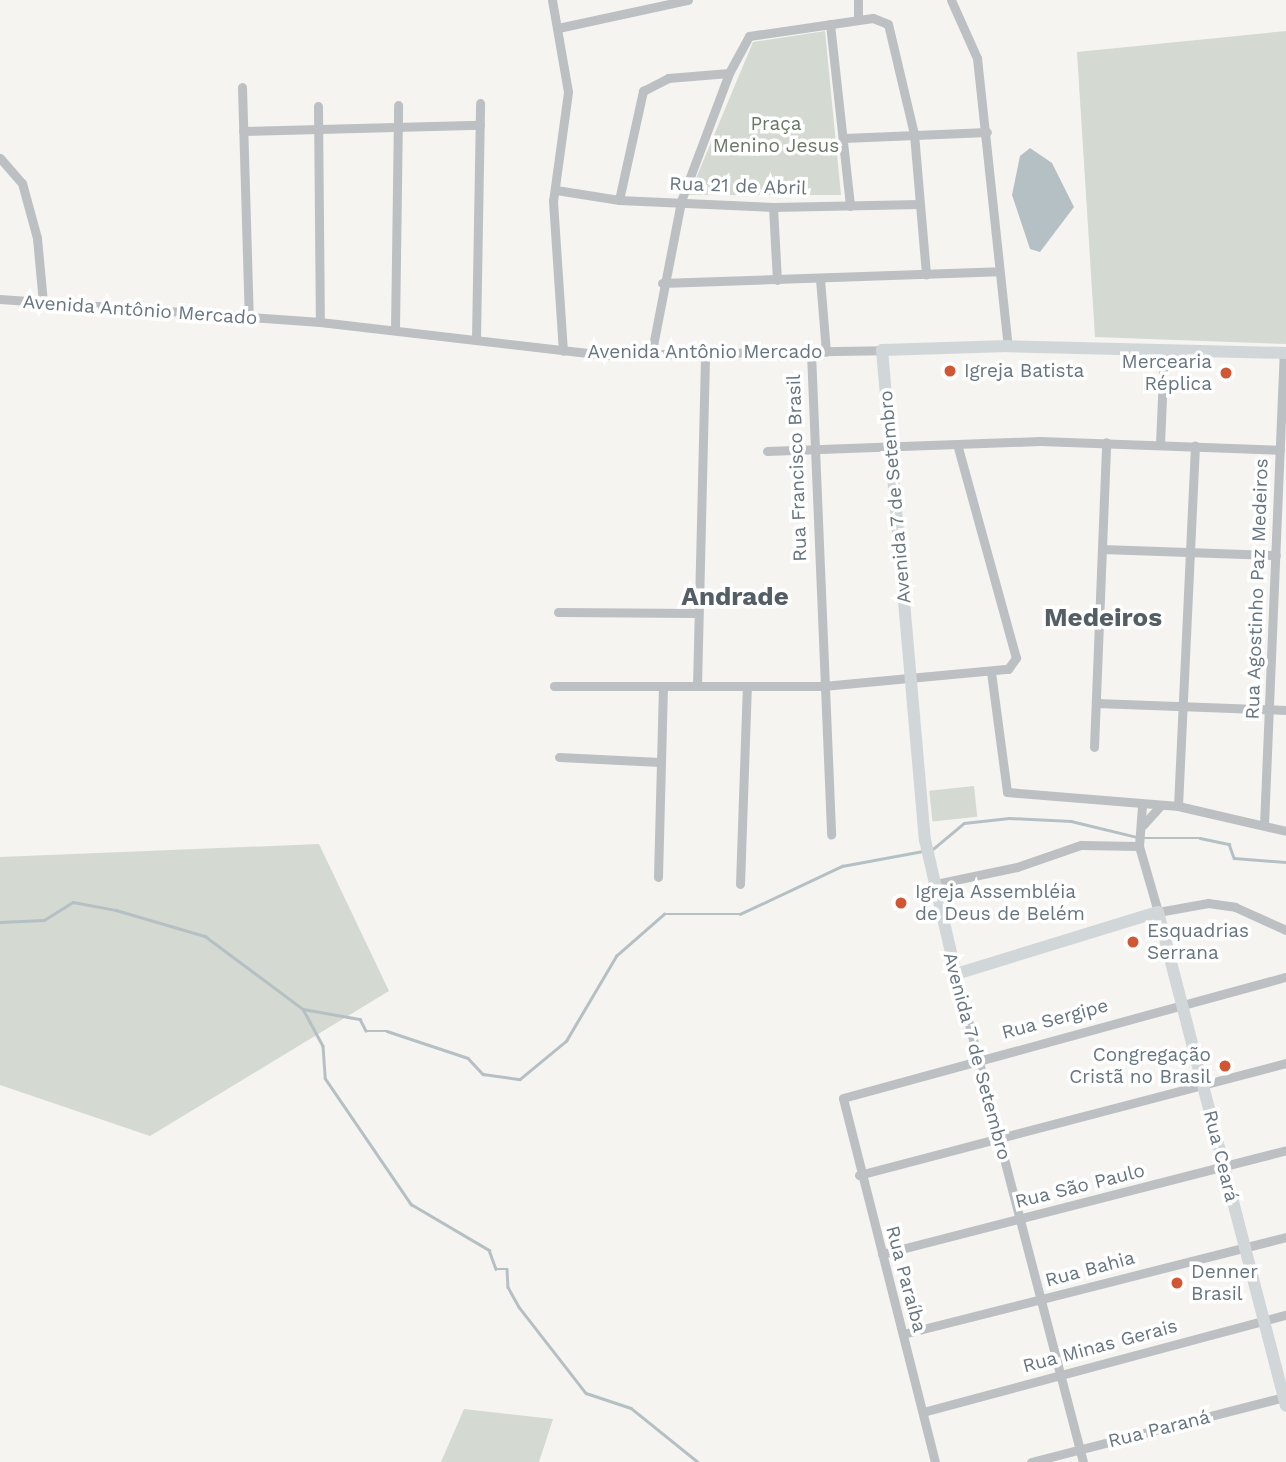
<!DOCTYPE html>
<meta charset="utf-8">
<style>
body{margin:0}
#map{position:relative;width:1286px;height:1462px;overflow:hidden;background:#f5f4f1;font-family:"Work Sans",sans-serif}
div>[style]{position:absolute}
[style*='--x']{left:calc(var(--x)*1px);top:calc(var(--y)*1px);width:calc(var(--w)*1px);rotate:calc(var(--a)*1deg)}
.green>*{inset:0;background:#d4d9d1;transform-origin:0 0}
.water>*{inset:0;background:#b5c0c4}
.stream>*{height:2.5px;margin:-1.25px;padding:0 1.25px;transform-origin:1.25px;border-radius:1.25px;background:#b5c0c4}
.street>*{height:9px;margin:-4.5px;padding:0 4.5px;transform-origin:4.5px;border-radius:4.5px;background:#bcc0c3}
.secondary>*{height:12px;margin:-6px;padding:0 6px;transform-origin:6px;border-radius:6px;background:#d1d6d9}
.dots>*{width:19px;height:19px;translate:-50% -50%;box-sizing:border-box;border:4px solid #fff;border-radius:50%}
span{translate:-50% -50%;white-space:nowrap;text-align:center;line-height:1.15;-webkit-text-stroke:7px #fff;paint-order:stroke}
.park-label{font-size:19px;color:#697765}
.street-label{font-size:19px;color:#66757f}
.poi-label{font-size:19px;color:#66757f}
.right{translate:-100% -50%;text-align:right}
.left{translate:0 -50%;text-align:left}
.district-label{font-size:26px;color:#545e65;font-weight:700}
</style>
<div id="map">
<div class="green">
<i style="clip-path:polygon(825px 31px,841px 195px,689px 195px,753px 42px)"></i>
<i style="clip-path:polygon(1286px 31px,1286px 344px,1095px 337px,1077px 52px)"></i>
<i style="left:974px;top:786px;width:31px;height:45px;rotate:84deg"></i>
<i style="clip-path:polygon(319px 844px,389px 991px,150px 1136px,0 1085px,0 857px)"></i>
<i style="clip-path:polygon(464px 1409px,553px 1419px,539px 1462px,441px 1462px)"></i>
</div>
<div class="water">
<i style="clip-path:polygon(1030px 148px,1052px 163px,1074px 207px,1040px 252px,1030px 249px,1012px 195px,1020px 156px)"></i>
</div>
<div class="stream">
<i style="--x:1144;--y:838;--w:56;--a:0"></i>
<i style="--x:1200;--y:838;--w:30;--a:12"></i>
<i style="--x:1229;--y:844;--w:15;--a:70"></i>
<i style="--x:1234;--y:858;--w:52;--a:4.4"></i>
<i style="--x:933;--y:849;--w:40;--a:-40"></i>
<i style="--x:964;--y:823;--w:45;--a:-6.3"></i>
<i style="--x:1009;--y:818;--w:62;--a:2.8"></i>
<i style="--x:1071;--y:821;--w:68;--a:13.6"></i>
<i style="--x:0;--y:922;--w:44;--a:-2.6"></i>
<i style="--x:44;--y:920;--w:34;--a:-32"></i>
<i style="--x:73;--y:902;--w:44;--a:10.5"></i>
<i style="--x:116;--y:910;--w:93;--a:16.3"></i>
<i style="--x:205;--y:936;--w:122;--a:36.7"></i>
<i style="--x:303;--y:1009;--w:58;--a:10"></i>
<i style="--x:360;--y:1019;--w:13;--a:63"></i>
<i style="--x:366;--y:1031;--w:21;--a:0"></i>
<i style="--x:387;--y:1031;--w:85;--a:18.4"></i>
<i style="--x:468;--y:1058;--w:22;--a:47"></i>
<i style="--x:483;--y:1074;--w:37;--a:8"></i>
<i style="--x:520;--y:1079;--w:60;--a:-39.6"></i>
<i style="--x:566;--y:1041;--w:99;--a:-59.5"></i>
<i style="--x:616;--y:956;--w:64;--a:-41.2"></i>
<i style="--x:664;--y:914;--w:76;--a:0"></i>
<i style="--x:740;--y:914;--w:113;--a:-25.2"></i>
<i style="--x:842;--y:866;--w:82;--a:-10.5"></i>
<i style="--x:303;--y:1009;--w:42;--a:61.6"></i>
<i style="--x:323;--y:1046;--w:32;--a:86"></i>
<i style="--x:325;--y:1078;--w:153;--a:55.7"></i>
<i style="--x:411;--y:1204;--w:91;--a:30.5"></i>
<i style="--x:489;--y:1250;--w:20;--a:70"></i>
<i style="--x:496;--y:1269;--w:11;--a:0"></i>
<i style="--x:507;--y:1269;--w:18;--a:87"></i>
<i style="--x:508;--y:1287;--w:23;--a:61"></i>
<i style="--x:519;--y:1307;--w:109;--a:52.1"></i>
<i style="--x:586;--y:1393;--w:47;--a:18.4"></i>
<i style="--x:631;--y:1408;--w:86;--a:38.9"></i>
</div>
<div class="street">
<i style="--x:552;--y:0;--w:93;--a:80.1"></i>
<i style="--x:568;--y:92;--w:110;--a:97.8"></i>
<i style="--x:553;--y:201;--w:150;--a:86.2"></i>
<i style="--x:858;--y:0;--w:19;--a:90"></i>
<i style="--x:951;--y:0;--w:64;--a:65.9"></i>
<i style="--x:977;--y:58;--w:290;--a:83.9"></i>
<i style="--x:830;--y:24;--w:183;--a:83.7"></i>
<i style="--x:558;--y:28;--w:133;--a:-12.2"></i>
<i style="--x:242;--y:87;--w:232;--a:88.3"></i>
<i style="--x:318;--y:106;--w:216;--a:89.5"></i>
<i style="--x:243;--y:131;--w:237;--a:-1.5"></i>
<i style="--x:844;--y:138;--w:143;--a:-2.4"></i>
<i style="--x:0;--y:158;--w:33;--a:49"></i>
<i style="--x:22;--y:183;--w:57;--a:74.7"></i>
<i style="--x:37;--y:238;--w:65;--a:84.7"></i>
<i style="--x:556;--y:190;--w:64;--a:9"></i>
<i style="--x:619;--y:200;--w:154;--a:2.6"></i>
<i style="--x:773;--y:207;--w:146;--a:-1.2"></i>
<i style="--x:619;--y:200;--w:112;--a:-77.6"></i>
<i style="--x:643;--y:91;--w:28;--a:-27"></i>
<i style="--x:668;--y:78;--w:61;--a:-4.7"></i>
<i style="--x:773;--y:207;--w:73;--a:86.9"></i>
<i style="--x:820;--y:279;--w:73;--a:85.3"></i>
<i style="--x:662;--y:283;--w:337;--a:-2"></i>
<i style="--x:0;--y:299;--w:321;--a:4.1"></i>
<i style="--x:320;--y:322;--w:289;--a:6.6"></i>
<i style="--x:607;--y:355;--w:275;--a:-1"></i>
<i style="--x:395;--y:330;--w:225;--a:-89.2"></i>
<i style="--x:476;--y:338;--w:235;--a:-89"></i>
<i style="--x:811;--y:353;--w:482;--a:87.6"></i>
<i style="--x:651;--y:356;--w:158;--a:-79"></i>
<i style="--x:681;--y:201;--w:137;--a:-69.4"></i>
<i style="--x:729;--y:73;--w:42;--a:-61.6"></i>
<i style="--x:749;--y:36;--w:125;--a:-8.3"></i>
<i style="--x:873;--y:18;--w:16;--a:22"></i>
<i style="--x:888;--y:24;--w:113;--a:76.7"></i>
<i style="--x:914;--y:134;--w:141;--a:85.1"></i>
<i style="--x:1160;--y:444;--w:93;--a:-87.5"></i>
<i style="--x:767;--y:451;--w:273;--a:-2.1"></i>
<i style="--x:1040;--y:441;--w:240;--a:2.1"></i>
<i style="--x:1102;--y:549;--w:174;--a:2"></i>
<i style="--x:558;--y:612;--w:139;--a:0.4"></i>
<i style="--x:991;--y:672;--w:121;--a:82.4"></i>
<i style="--x:1007;--y:792;--w:172;--a:4.7"></i>
<i style="--x:1178;--y:806;--w:111;--a:13"></i>
<i style="--x:554;--y:686;--w:269;--a:0"></i>
<i style="--x:823;--y:686;--w:186;--a:-5.3"></i>
<i style="--x:1008;--y:669;--w:14;--a:-54"></i>
<i style="--x:1016;--y:658;--w:222;--a:-105.4"></i>
<i style="--x:697;--y:686;--w:331;--a:-88.6"></i>
<i style="--x:1096;--y:703;--w:190;--a:2.1"></i>
<i style="--x:1094;--y:747;--w:305;--a:-87.7"></i>
<i style="--x:559;--y:757;--w:101;--a:2.8"></i>
<i style="--x:1142;--y:806;--w:40;--a:94.3"></i>
<i style="--x:1139;--y:846;--w:69;--a:73.9"></i>
<i style="--x:1158;--y:912;--w:51;--a:-10.2"></i>
<i style="--x:1208;--y:903;--w:27;--a:8"></i>
<i style="--x:1235;--y:907;--w:56;--a:24.3"></i>
<i style="--x:1178;--y:806;--w:361;--a:-87.3"></i>
<i style="--x:1143;--y:825;--w:27;--a:-48"></i>
<i style="--x:1264;--y:825;--w:472;--a:-87.6"></i>
<i style="--x:658;--y:877;--w:191;--a:-88.5"></i>
<i style="--x:740;--y:884;--w:196;--a:-88"></i>
<i style="--x:931;--y:885;--w:88;--a:-11.8"></i>
<i style="--x:1017;--y:867;--w:68;--a:-19"></i>
<i style="--x:1081;--y:845;--w:58;--a:1"></i>
<i style="--x:956;--y:974;--w:504;--a:75.41"></i>
<i style="--x:859;--y:1175;--w:441;--a:-14.7"></i>
<i style="--x:882;--y:1254;--w:417;--a:-14.4"></i>
<i style="--x:903;--y:1334;--w:395;--a:-14.2"></i>
<i style="--x:923;--y:1412;--w:376;--a:-15"></i>
<i style="--x:935;--y:1462;--w:375;--a:-104.2"></i>
<i style="--x:843;--y:1098;--w:459;--a:-15.3"></i>
<i style="--x:1031;--y:1462;--w:261;--a:-14.4"></i>
</div>
<div class="secondary">
<i style="--x:1286;--y:353;--w:278;--a:-178.6"></i>
<i style="--x:1008;--y:346;--w:126;--a:178.2"></i>
<i style="--x:882;--y:350;--w:492;--a:85"></i>
<i style="--x:925;--y:840;--w:138;--a:77"></i>
<i style="--x:956;--y:974;--w:211;--a:-17.1"></i>
<i style="--x:1158;--y:912;--w:510;--a:75.47"></i>
</div>
<div class="dots">
<i style="left:950px;top:371px;background:#d15634"></i>
<i style="left:1226px;top:373px;background:#d15634"></i>
<i style="left:901px;top:903px;background:#d15634"></i>
<i style="left:1133px;top:942px;background:#d15634"></i>
<i style="left:1225px;top:1066px;background:#d15634"></i>
<i style="left:1177px;top:1283px;background:#d15634"></i>
</div>
<div class="park-label">
<span style="left:776px;top:135px">Praça<br>Menino Jesus</span>
</div>
<div class="street-label">
<span style="left:738px;top:186px;rotate:2deg">Rua 21 de Abril</span>
<span style="left:140px;top:310px;rotate:4deg">Avenida Antônio Mercado</span>
<span style="left:705px;top:352px">Avenida Antônio Mercado</span>
<span style="left:797px;top:468px;rotate:-92deg">Rua Francisco Brasil</span>
<span style="left:895px;top:497px;rotate:-95deg">Avenida 7 de Setembro</span>
<span style="left:1257px;top:589px;rotate:-88deg">Rua Agostinho Paz Medeiros</span>
<span style="left:1055px;top:1019px;rotate:-15deg">Rua Sergipe</span>
<span style="left:977px;top:1056px;rotate:75deg">Avenida 7 de Setembro</span>
<span style="left:1221px;top:1156px;rotate:76deg">Rua Ceará</span>
<span style="left:1080px;top:1186px;rotate:-14deg">Rua São Paulo</span>
<span style="left:1090px;top:1269px;rotate:-15deg">Rua Bahia</span>
<span style="left:906px;top:1279px;rotate:75deg">Rua Paraíba</span>
<span style="left:1100px;top:1346px;rotate:-15deg">Rua Minas Gerais</span>
<span style="left:1159px;top:1429px;rotate:-14deg">Rua Paraná</span>
</div>
<div class="poi-label">
<span class="right" style="left:1212px;top:373px">Mercearia<br>Réplica</span>
<span class="left" style="left:964px;top:371px">Igreja Batista</span>
<span class="left" style="left:915px;top:903px">Igreja Assembléia<br>de Deus de Belém</span>
<span class="left" style="left:1147px;top:942px">Esquadrias<br>Serrana</span>
<span class="right" style="left:1211px;top:1066px">Congregação<br>Cristã no Brasil</span>
<span class="left" style="left:1191px;top:1283px">Denner<br>Brasil</span>
</div>
<div class="district-label">
<span style="left:735px;top:597px">Andrade</span>
<span style="left:1103px;top:618px">Medeiros</span>
</div>
</div>
